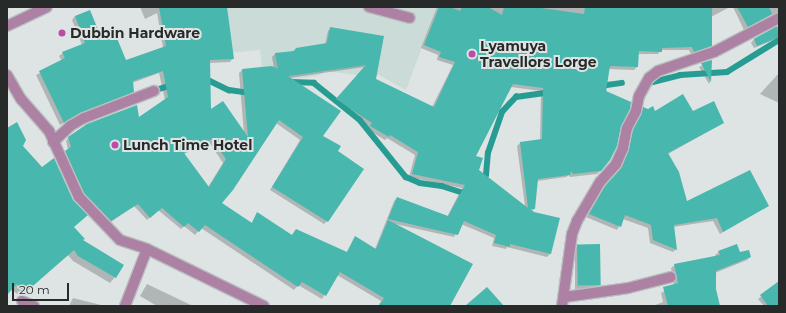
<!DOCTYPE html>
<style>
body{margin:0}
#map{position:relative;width:786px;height:313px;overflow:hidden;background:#dde4e3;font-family:Montserrat,sans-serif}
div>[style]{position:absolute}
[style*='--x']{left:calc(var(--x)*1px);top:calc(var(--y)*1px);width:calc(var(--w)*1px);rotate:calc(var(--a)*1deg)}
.built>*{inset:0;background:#cadbd8}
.shadow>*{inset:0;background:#0003}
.stream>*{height:5.5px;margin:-2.75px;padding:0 2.75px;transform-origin:2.75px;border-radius:2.75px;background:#269c93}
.building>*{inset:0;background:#48b7ad;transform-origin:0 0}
.roads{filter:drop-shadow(1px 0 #b9bfbe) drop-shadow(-1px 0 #b9bfbe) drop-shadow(0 1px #b9bfbe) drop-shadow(0 -1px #b9bfbe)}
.minor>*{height:10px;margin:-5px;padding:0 5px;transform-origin:5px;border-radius:5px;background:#ad81a3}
.dots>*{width:11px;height:11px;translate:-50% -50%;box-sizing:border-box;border:2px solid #dde4e3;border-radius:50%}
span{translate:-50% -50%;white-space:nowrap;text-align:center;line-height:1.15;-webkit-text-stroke:4px #dde4e3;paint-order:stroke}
.poi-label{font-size:14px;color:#282a2a;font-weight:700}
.left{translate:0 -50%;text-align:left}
.frame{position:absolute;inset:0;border:8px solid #282a2a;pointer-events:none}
.scale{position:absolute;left:12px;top:283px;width:57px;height:18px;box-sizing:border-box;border:2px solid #282a2a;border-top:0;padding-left:5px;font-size:12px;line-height:14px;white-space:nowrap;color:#282a2a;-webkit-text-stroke:3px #dde4e3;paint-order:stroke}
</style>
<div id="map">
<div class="built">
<i style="clip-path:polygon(201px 7px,437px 7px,406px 90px,379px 75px,371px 77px,326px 71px,317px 76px,284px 80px,263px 76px,260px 50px,207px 55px)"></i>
</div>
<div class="shadow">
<i style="clip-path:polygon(evenodd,140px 7px,226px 7px,233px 58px,230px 62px,209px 63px,210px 111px,244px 134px,239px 73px,242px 70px,274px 68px,272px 57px,275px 54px,292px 52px,296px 49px,325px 45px,328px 31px,331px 28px,383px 37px,375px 79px,432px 107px,453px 65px,437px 60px,438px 55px,421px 48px,437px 7px,730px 7px,711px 17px,711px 46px,707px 49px,691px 54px,689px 50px,661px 50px,658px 54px,638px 54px,637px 67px,634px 70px,608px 69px,601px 170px,597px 174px,570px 177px,569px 175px,566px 177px,537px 181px,534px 209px,532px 211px,550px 254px,547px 257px,507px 247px,506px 249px,492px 246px,494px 238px,461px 224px,454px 237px,395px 224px,449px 306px,378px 306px,381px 301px,337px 275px,322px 299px,298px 285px,294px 290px,201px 228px,195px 235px,184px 226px,181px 229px,158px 210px,147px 220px,134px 206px,108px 224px,82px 197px,63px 155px,68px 150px,66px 141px,69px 137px,138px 118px,165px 100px,159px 73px,132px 83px,133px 91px,130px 94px,77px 115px,60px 125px,36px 75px,62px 61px,59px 56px,63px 53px,82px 45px,72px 20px,75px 16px,125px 61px,163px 48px,157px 13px,145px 19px,140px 7px,364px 67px,333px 102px,369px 126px,367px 129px,385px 140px,387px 138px,415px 155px,409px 177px,462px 188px,447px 217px,397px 198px,394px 201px,375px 249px,356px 238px,346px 253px,296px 230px,291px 236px,257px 213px,251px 224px,221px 204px,276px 123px,300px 140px,270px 190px,324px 224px,327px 221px,337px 151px,322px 136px,289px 78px,364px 67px,140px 7px,511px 87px,541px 91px,540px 141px,520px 143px,517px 146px,525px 206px,478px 171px,475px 157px,511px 87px,140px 7px,209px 142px,223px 163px,208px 187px,184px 154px,209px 142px)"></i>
<i style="clip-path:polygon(733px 7px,779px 7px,779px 15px,772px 15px,744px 30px)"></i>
<i style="clip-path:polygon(779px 26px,779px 38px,754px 48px,751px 43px,754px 39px)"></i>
<i style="clip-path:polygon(711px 61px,710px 82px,709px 84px,699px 67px)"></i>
<i style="clip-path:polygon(779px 73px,779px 103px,760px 94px)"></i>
<i style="clip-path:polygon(644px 109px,655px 112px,693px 113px,723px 123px,668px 154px,686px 203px,767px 206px,720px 234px,713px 221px,673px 227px,676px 249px,673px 252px,650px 243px,648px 228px,623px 219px,617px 230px,586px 217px,602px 190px,619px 171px,627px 153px,630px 134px)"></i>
<i style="clip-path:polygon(7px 129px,22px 146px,82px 241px,115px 277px,110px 283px,73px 261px,68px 255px,20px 296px,11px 289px,7px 294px)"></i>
<i style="clip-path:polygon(578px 246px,600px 285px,597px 288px,575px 289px,575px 248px)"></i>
<i style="clip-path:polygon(719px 252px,739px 253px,750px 257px,747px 260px,715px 273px,715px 289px,719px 306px,653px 306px,663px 302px,661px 293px,674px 286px,671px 268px,675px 265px,716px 257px,715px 255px)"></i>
<i style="clip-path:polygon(779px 283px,779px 306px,764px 306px,758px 299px)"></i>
<i style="clip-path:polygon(147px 284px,193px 306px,157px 306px,140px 296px)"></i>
<i style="clip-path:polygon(73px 298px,105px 306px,69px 306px)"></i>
</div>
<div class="stream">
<i style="--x:204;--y:78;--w:28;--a:26"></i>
<i style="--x:229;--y:90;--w:22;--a:8"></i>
<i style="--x:291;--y:82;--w:23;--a:2"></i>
<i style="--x:314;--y:83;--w:59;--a:38.8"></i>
<i style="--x:360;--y:120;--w:73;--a:51.1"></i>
<i style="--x:406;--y:177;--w:15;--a:23"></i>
<i style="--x:420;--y:183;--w:22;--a:8"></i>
<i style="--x:442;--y:186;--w:23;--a:18"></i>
<i style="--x:464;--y:193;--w:4;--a:-34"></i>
<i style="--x:649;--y:83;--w:32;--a:-14"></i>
<i style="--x:680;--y:75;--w:47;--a:-3.7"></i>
<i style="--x:727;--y:72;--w:61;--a:-31.6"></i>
<i style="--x:600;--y:86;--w:22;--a:-8"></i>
<i style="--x:153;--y:91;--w:21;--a:-17"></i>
<i style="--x:482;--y:180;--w:6;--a:-51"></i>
<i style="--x:486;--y:175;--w:22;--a:-85"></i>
<i style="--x:488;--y:153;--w:43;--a:-71.1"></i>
<i style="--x:502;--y:112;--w:21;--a:-47"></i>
<i style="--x:516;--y:97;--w:34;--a:-8"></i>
</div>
<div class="building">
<i style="clip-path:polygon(evenodd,159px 7px,227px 7px,234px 59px,210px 60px,211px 109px,223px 101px,248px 137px,242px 69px,272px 66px,278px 69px,275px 53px,294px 51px,296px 48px,327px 43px,330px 27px,384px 36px,376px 79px,434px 107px,455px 62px,439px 57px,441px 52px,424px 45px,439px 7px,450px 7px,460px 11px,462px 7px,488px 7px,502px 15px,504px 7px,534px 7px,584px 14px,585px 7px,712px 7px,712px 46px,694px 52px,692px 47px,662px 48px,662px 52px,639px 51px,638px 67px,610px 66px,606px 91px,631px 102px,630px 109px,621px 127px,617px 146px,610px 160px,601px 171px,573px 174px,571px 171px,570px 175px,538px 179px,535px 209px,530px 209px,534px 212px,560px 218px,551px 254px,510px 244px,510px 247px,494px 243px,496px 235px,464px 221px,458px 235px,388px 219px,397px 197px,448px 216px,465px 185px,412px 174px,418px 152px,390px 135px,389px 137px,370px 126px,372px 123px,336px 99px,366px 65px,288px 76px,341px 111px,323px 136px,341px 146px,338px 151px,364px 169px,328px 222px,272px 187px,303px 137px,279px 120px,233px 190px,222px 203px,252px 223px,257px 212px,292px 235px,296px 229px,347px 252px,355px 236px,376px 249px,388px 220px,473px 264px,450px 306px,379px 306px,384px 298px,340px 272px,326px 296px,302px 282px,298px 287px,205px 225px,199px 232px,188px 223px,184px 227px,162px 208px,150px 218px,138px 204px,111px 221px,84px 193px,65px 151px,71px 147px,68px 137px,87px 124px,137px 105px,139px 117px,168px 97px,163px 71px,133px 81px,134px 92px,82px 112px,64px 123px,39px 71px,65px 58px,62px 52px,85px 43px,75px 16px,90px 10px,101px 37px,114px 31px,126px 60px,166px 46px,159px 7px,513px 84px,543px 88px,542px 139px,520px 142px,528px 208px,479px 170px,483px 158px,476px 156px,513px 84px,159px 7px,212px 139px,226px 159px,209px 187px,184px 153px,212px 139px)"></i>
<i style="clip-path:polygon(737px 7px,769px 7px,772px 14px,748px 27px)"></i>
<i style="clip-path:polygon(777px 26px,779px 37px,757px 46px,754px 39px)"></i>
<i style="clip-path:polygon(712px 60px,711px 82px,701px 63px)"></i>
<i style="clip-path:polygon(683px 94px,693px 111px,714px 101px,724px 123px,668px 153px,679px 172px,687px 201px,750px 170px,769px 206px,723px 232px,717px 218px,674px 225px,677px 250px,653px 240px,651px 225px,625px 215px,621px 227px,589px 214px,605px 186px,622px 167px,629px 149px,633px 130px,643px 107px,648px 109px,653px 106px,655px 111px)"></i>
<i style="clip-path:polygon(17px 122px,26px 140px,23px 146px,42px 167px,54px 158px,73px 200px,88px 215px,74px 227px,85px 239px,83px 240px,124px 265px,116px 278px,78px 256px,74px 250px,26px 292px,17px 284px,7px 295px,7px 128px)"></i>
<i style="left:600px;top:244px;width:41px;height:23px;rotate:89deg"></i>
<i style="clip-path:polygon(737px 244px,740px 252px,749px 250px,751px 257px,716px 271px,716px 289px,720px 306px,668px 306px,663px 287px,678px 283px,674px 264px,720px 255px,718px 251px)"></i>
<i style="clip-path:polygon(779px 281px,779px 306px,768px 306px,760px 295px)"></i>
<i style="clip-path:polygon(487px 287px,504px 306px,465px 306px)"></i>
</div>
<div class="roads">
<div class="minor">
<i style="--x:369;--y:7;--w:42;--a:15"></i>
<i style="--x:7;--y:26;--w:44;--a:-25.4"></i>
<i style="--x:7;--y:75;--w:28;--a:60"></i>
<i style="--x:21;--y:99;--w:43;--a:48.8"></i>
<i style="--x:49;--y:131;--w:72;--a:65.6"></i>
<i style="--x:79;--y:197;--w:59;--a:46.4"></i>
<i style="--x:120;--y:240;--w:28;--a:18"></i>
<i style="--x:147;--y:249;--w:130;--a:26"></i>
<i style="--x:53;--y:142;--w:23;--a:-43"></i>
<i style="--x:70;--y:126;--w:16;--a:-30"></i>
<i style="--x:84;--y:118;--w:75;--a:-21.1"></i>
<i style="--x:565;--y:297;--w:64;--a:-8.1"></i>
<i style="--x:628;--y:288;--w:44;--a:-14.3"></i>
<i style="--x:22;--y:301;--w:13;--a:23"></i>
<i style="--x:125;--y:306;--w:61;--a:-68.9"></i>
<i style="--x:562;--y:306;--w:73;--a:-82.1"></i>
<i style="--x:572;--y:234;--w:14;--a:-69"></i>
<i style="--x:577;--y:221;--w:45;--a:-59.5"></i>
<i style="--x:600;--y:182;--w:24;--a:-48"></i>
<i style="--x:616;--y:164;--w:17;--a:-66"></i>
<i style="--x:623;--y:148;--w:20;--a:-79"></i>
<i style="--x:627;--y:128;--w:19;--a:-62"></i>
<i style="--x:636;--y:111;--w:15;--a:-79"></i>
<i style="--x:639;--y:96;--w:21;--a:-61"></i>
<i style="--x:649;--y:78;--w:11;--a:-38"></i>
<i style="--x:658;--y:71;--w:59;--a:-18.7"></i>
<i style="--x:714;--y:52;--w:73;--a:-27.6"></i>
</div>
</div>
<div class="dots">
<i style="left:62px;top:33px;background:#bb4ca8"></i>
<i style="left:472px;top:54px;background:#bb4ca8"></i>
<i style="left:115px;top:145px;background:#bb4ca8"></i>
</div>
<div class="poi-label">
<span class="left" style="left:70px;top:33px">Dubbin Hardware</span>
<span class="left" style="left:480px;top:54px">Lyamuya<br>Travellors Lorge</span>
<span class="left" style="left:123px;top:145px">Lunch Time Hotel</span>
</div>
<div class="frame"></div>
<div class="scale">20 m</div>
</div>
